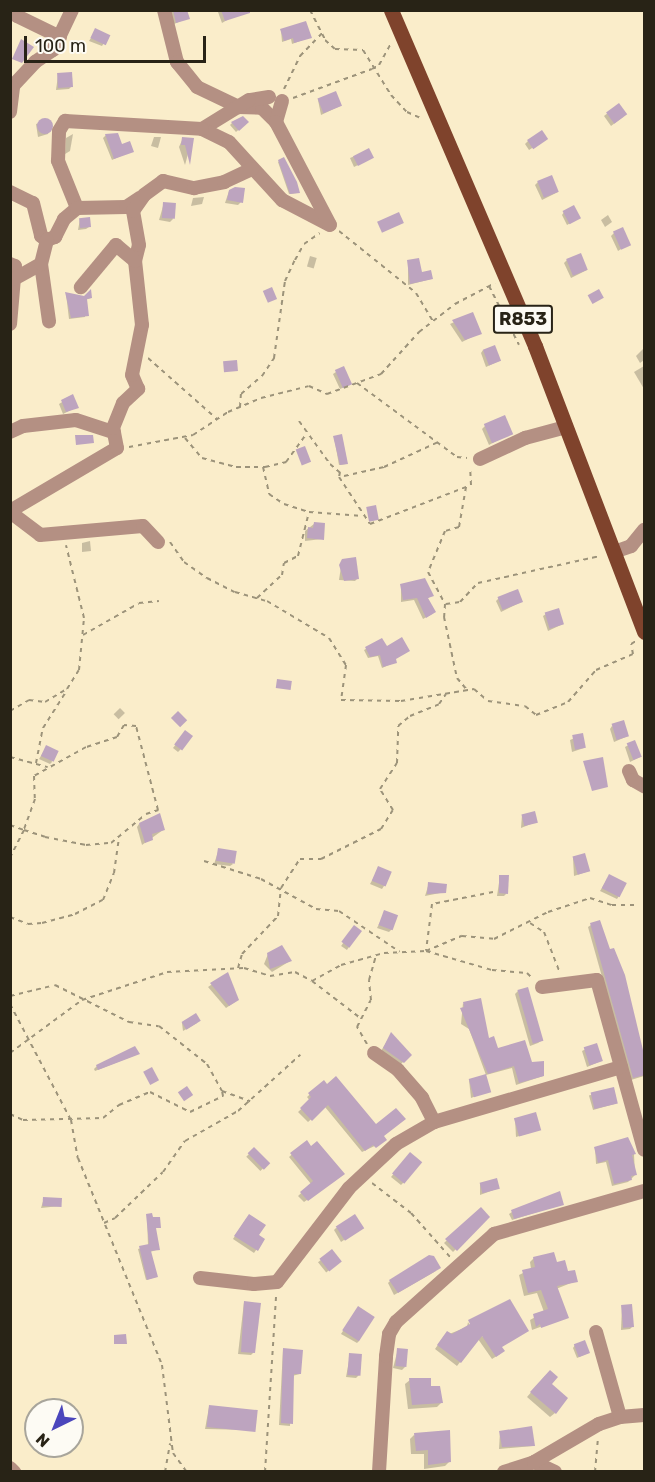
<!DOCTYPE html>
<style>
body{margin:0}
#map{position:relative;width:655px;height:1482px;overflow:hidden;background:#faedca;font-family:Rubik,sans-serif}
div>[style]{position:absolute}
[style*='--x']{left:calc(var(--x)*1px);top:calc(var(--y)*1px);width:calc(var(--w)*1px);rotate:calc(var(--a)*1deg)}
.shadow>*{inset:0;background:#0003;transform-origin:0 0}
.building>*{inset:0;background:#bda4bf;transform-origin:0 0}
.round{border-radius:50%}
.path>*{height:2px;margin-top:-1px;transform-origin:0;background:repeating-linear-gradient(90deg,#9c937a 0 4.5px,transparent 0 9px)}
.minor>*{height:14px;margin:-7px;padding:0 7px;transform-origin:7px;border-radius:7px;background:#b49083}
.major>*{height:15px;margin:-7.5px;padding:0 7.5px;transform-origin:7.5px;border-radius:7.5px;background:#7f432c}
span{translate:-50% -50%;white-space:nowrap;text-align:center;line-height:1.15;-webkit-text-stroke:4.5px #fdfbf4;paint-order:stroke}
.shield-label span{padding:2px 4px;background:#fdfbf4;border:2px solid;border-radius:4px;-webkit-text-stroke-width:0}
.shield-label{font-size:18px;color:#282316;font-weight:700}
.frame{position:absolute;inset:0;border:12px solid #282316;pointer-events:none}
.north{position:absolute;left:24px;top:1398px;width:60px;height:60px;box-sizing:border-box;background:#fdfbf4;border:2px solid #a8a59b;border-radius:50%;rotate:223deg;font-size:16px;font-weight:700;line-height:24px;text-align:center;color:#282316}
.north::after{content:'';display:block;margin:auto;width:21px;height:27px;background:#4b46bc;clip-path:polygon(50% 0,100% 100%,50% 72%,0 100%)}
.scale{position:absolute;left:24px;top:36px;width:182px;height:27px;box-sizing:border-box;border:3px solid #282316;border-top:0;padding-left:8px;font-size:18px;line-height:21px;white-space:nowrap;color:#282316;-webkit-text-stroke:4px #fdfbf4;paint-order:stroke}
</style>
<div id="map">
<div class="shadow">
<i style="clip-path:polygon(186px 10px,188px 18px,174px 24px,170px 11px)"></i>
<i style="clip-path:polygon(230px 10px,232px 17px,222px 23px,218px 12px)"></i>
<i style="clip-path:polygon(96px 30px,108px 36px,102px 46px,89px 41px)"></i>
<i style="clip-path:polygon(281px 30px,311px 37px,292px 44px,291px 39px,282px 42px)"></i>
<i style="clip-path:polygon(58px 75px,71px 87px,69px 89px,56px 90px)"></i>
<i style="clip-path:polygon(318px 100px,340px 106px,321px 115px)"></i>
<i style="clip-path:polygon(618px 105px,623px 117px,611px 126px,604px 116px)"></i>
<i style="clip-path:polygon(49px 120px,48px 134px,38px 137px,36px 124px)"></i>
<i style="clip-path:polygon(247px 122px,236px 132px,230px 125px,232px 123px)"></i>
<i style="clip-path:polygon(73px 134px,70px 151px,65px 154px,66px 138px)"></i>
<i style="clip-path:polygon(106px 135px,121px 146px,132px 151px,112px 160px,103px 138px)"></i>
<i style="clip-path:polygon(161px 137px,158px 148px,151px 146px,154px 137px)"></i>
<i style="clip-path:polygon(183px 138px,192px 139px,185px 165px,179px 147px)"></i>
<i style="clip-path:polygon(528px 141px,543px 141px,529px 150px,525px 144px)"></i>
<i style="clip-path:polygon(369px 150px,372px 158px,354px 167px,350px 158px)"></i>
<i style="clip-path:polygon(281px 160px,297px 193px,289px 194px,278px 162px)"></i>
<i style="clip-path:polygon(538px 182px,558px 192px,542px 200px,535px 185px)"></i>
<i style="clip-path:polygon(229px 191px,241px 202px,238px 205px,225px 203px)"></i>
<i style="clip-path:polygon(204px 197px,202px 204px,191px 206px,193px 198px)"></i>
<i style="clip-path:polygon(164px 203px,173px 219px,170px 222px,159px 220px)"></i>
<i style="clip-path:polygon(564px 212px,576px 220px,567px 225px,562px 215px)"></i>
<i style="clip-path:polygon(608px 215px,612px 222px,605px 227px,601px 220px)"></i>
<i style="clip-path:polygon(80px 219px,89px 227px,86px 229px,78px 230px)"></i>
<i style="clip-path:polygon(614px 233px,629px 244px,618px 251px,611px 236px)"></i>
<i style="left:310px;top:256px;width:7px;height:11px;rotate:16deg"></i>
<i style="clip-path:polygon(567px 260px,587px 270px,571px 278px,564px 263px)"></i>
<i style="clip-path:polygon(408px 262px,421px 274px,431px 279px,408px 285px)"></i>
<i style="clip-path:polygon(66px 294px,91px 298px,85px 300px,85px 317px,69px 319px)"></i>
<i style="clip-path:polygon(472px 314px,480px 333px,462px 342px,450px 324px)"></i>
<i style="clip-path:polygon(644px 348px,644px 360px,640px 363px,636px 356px)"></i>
<i style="clip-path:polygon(483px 350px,499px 361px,486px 367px,481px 353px)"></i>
<i style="clip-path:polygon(644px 366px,644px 389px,634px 372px)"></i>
<i style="clip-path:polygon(336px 372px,347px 386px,340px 389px,333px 374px)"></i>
<i style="clip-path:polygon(72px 396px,77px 407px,63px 414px,59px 404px)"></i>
<i style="clip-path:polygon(485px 426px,511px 433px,489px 445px,482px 429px)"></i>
<i style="clip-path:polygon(334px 437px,346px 464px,339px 465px)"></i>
<i style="clip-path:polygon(314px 524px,322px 539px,305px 541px,305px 531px)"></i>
<i style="clip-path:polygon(90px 541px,91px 551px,82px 552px,82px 543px)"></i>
<i style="clip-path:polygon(342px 560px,357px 579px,355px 581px,339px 580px)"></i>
<i style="clip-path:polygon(401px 585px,432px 595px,427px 599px,432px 614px,423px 619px,414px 600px,401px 602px)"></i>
<i style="clip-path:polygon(499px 598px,521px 602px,501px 612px,496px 601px)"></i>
<i style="clip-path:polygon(546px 614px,563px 624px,548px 631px,543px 616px)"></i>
<i style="clip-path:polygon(382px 640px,389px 662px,396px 662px,382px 668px,378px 656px,368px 658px,364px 650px)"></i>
<i style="left:120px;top:708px;width:7px;height:9px;rotate:45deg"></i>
<i style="clip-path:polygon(612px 726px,628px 736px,614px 742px,610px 729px)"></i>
<i style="clip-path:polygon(183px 735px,181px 749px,178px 752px,173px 748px)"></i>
<i style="clip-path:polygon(582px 735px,584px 748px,572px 752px,570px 740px)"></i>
<i style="clip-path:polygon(634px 742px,640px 757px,630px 762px,625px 747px)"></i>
<i style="clip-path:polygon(47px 746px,52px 762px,50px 764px,39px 759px)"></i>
<i style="clip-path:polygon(522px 815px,536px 822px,521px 828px)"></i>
<i style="clip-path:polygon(139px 824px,163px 830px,142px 845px,137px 827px)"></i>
<i style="clip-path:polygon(219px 849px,233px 864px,230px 866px,214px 864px)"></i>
<i style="clip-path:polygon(573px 858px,589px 871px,574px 876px)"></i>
<i style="clip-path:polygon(379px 868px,384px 886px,382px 889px,370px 884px)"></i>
<i style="clip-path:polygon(500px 876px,507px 893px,504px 896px,497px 896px)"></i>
<i style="clip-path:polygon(609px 876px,619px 896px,617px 899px,600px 891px)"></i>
<i style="clip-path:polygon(429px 883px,445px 892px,425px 896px)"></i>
<i style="clip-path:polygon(385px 912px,392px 929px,389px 932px,377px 928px)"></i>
<i style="clip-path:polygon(591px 925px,623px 975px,644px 1076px,631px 1080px,588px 927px)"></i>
<i style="left:354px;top:927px;width:7px;height:23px;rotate:34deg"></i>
<i style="clip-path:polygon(268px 954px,290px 961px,272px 972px,264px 964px)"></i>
<i style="clip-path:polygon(227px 974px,235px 1002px,226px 1008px,208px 987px)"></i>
<i style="clip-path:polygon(518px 991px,541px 1041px,538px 1043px,530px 1046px,515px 994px)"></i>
<i style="clip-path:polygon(463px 1003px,497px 1050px,531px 1063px,543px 1076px,516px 1085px,512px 1068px,486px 1075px,469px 1029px,461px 1024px)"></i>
<i style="clip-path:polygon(182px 1023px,197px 1023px,183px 1031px)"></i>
<i style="clip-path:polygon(390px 1036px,410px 1055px,401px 1064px,381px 1051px)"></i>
<i style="clip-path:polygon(596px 1044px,601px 1061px,587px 1067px,582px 1051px)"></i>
<i style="clip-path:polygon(138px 1054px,95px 1071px,94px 1069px,97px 1066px)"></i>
<i style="clip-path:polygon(469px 1080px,489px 1091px,471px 1098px)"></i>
<i style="clip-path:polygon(323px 1082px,382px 1136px,383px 1142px,362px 1152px,325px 1107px,308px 1122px,298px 1112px,310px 1101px,307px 1097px)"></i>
<i style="left:612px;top:1089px;width:15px;height:24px;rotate:74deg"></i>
<i style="clip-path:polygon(515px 1119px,539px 1130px,516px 1137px)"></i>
<i style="clip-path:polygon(306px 1142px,340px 1177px,304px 1202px,298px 1196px,311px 1184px,289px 1157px)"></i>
<i style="clip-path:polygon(595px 1148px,634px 1154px,635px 1175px,628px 1182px,612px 1186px,606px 1162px,596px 1164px)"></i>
<i style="left:254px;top:1149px;width:20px;height:11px;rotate:45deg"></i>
<i style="clip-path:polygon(408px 1157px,403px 1183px,401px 1185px,391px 1177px)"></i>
<i style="clip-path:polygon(480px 1184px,499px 1188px,480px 1195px)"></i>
<i style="clip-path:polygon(44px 1198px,60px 1206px,41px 1208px)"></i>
<i style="clip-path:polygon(562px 1204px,512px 1220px,509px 1214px,512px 1212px)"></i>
<i style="clip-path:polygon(481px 1209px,488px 1217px,453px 1252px,444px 1243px)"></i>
<i style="clip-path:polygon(147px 1216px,159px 1218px,159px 1227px,154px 1229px,159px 1249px,150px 1252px,156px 1277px,146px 1280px,138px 1249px,148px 1246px)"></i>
<i style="clip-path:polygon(246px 1219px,263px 1240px,254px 1253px,233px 1239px)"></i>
<i style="clip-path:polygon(336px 1228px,359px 1230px,341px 1242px,334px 1230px)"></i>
<i style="left:332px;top:1251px;width:13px;height:18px;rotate:51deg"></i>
<i style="clip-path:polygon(534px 1258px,576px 1281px,556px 1289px,567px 1317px,532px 1330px,530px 1320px,544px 1312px,537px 1293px,524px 1296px,519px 1275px,531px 1269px,530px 1262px)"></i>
<i style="clip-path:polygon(436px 1271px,394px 1295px,388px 1283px,390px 1281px)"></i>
<i style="clip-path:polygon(244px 1302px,254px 1352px,251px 1355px,238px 1354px)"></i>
<i style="clip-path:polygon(622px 1306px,633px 1326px,630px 1329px,621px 1330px)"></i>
<i style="clip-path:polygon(358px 1308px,359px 1341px,357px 1343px,341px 1334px)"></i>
<i style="clip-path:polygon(468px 1322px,473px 1331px,501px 1347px,500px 1354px,492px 1359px,478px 1339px,457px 1366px,435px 1349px,444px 1336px,467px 1327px)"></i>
<i style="clip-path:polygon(575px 1345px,588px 1353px,577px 1358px,573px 1348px)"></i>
<i style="clip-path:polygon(283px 1349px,300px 1374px,292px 1376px,290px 1426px,279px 1425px)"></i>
<i style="clip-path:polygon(398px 1349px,405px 1367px,402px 1370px,393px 1368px)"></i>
<i style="clip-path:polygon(350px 1355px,359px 1375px,356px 1378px,346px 1377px)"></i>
<i style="clip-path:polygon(545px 1376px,555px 1413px,550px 1417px,527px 1397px)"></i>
<i style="clip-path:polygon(410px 1380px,430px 1388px,441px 1403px,437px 1407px,408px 1409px,405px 1384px)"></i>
<i style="clip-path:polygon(209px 1407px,254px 1430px,205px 1429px)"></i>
<i style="clip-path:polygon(500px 1432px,533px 1446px,499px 1449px)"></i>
<i style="clip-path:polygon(414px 1435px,450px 1461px,445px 1466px,424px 1469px,424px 1454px,411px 1454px,410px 1439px)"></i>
</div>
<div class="building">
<i style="clip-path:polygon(173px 10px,187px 10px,190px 19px,176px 23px)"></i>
<i style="clip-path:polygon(221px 10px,250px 10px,250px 13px,225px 21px)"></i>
<i style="clip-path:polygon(306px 21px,312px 38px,294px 43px,293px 38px,284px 41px,280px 29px)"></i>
<i style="left:95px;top:28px;width:17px;height:11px;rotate:25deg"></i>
<i style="clip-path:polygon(21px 39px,34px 47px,22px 63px,12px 59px)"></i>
<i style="left:72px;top:72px;width:15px;height:15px;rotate:86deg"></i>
<i style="left:336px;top:91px;width:16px;height:20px;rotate:68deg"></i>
<i style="left:619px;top:103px;width:14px;height:16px;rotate:54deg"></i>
<i style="clip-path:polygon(243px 116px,249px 122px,239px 131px,231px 122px)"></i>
<i class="round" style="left:37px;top:118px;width:16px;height:16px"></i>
<i style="left:542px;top:130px;width:11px;height:18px;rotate:56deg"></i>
<i style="clip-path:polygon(118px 133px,122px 144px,130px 141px,134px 152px,114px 159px,105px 134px)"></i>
<i style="clip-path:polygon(182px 137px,194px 138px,190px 165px,185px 145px,181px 145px)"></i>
<i style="left:369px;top:148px;width:11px;height:18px;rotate:63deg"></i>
<i style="clip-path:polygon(284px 157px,297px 182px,300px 193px,290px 194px,278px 160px)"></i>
<i style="left:552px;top:175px;width:18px;height:16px;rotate:68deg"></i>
<i style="clip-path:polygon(235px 187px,245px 188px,243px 203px,227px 200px,229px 190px)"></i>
<i style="left:163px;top:202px;width:13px;height:16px;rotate:4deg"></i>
<i style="left:574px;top:205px;width:15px;height:13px;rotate:62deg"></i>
<i style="left:399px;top:212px;width:12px;height:24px;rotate:66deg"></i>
<i style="left:90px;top:217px;width:10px;height:11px;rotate:84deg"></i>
<i style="left:623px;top:227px;width:20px;height:11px;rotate:66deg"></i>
<i style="left:581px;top:253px;width:18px;height:16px;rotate:68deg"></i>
<i style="clip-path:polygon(419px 258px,422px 272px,431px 270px,433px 279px,410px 284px,407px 260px)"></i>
<i style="left:272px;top:287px;width:13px;height:10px;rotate:67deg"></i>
<i style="clip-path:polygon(91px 289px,92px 298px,87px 299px,89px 316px,71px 318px,65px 292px,84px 296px)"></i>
<i style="left:599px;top:289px;width:10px;height:13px;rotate:61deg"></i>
<i style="clip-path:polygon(473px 312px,482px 334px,465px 340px,452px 320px)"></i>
<i style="left:495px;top:345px;width:17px;height:13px;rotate:69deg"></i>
<i style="left:237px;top:360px;width:11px;height:14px;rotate:85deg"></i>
<i style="left:344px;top:366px;width:20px;height:10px;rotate:66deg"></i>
<i style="clip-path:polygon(73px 394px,79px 408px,66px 412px,61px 400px)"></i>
<i style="left:505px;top:415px;width:21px;height:23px;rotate:67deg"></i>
<i style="clip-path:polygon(342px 434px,348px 464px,340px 465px,333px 436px)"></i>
<i style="clip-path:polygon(75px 435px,93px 435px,94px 443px,76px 445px)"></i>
<i style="left:305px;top:446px;width:17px;height:10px;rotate:69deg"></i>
<i style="left:376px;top:505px;width:15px;height:10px;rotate:79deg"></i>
<i style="clip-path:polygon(314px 522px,325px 523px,324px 540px,307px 538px,308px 527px,313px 528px)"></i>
<i style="clip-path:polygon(356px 557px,359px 579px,344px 581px,339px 565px,342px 559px)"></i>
<i style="clip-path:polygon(425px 578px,434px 596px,428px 598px,436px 612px,426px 618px,417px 598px,403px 600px,400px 584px)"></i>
<i style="left:518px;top:589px;width:14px;height:22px;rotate:69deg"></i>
<i style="left:559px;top:608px;width:17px;height:15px;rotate:73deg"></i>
<i style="clip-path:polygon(402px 637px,410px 651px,396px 659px,397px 663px,383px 667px,380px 655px,370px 657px,365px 647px,382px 638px,387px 646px)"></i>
<i style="left:277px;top:679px;width:15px;height:9px;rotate:8deg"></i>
<i style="left:178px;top:711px;width:13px;height:10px;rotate:45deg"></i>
<i style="left:624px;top:720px;width:17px;height:13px;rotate:73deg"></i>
<i style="left:185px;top:730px;width:10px;height:18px;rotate:37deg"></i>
<i style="left:583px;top:733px;width:15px;height:11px;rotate:79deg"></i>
<i style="left:635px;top:740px;width:18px;height:9px;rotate:68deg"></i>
<i style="left:46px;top:745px;width:14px;height:12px;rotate:25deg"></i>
<i style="clip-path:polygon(603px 757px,608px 787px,592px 791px,583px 761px)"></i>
<i style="left:535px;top:811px;width:12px;height:14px;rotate:76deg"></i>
<i style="clip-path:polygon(160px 813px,165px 830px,152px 834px,153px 840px,145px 843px,139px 823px)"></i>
<i style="left:218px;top:848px;width:19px;height:13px;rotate:9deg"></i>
<i style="left:585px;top:853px;width:19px;height:13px;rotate:74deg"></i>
<i style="left:378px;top:866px;width:15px;height:16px;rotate:23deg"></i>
<i style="left:609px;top:874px;width:20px;height:16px;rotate:27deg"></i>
<i style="clip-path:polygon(499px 875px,509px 875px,508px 894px,499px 893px)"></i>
<i style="clip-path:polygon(428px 882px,447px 884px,446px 893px,427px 894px)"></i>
<i style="left:384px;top:910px;width:15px;height:16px;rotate:20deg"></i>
<i style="clip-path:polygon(600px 920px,610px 949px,614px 948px,625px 975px,643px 1050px,645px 1075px,633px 1078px,590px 923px)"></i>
<i style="left:354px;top:925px;width:10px;height:21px;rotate:37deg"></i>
<i style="clip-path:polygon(282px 945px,292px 961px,270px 969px,267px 953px)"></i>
<i style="clip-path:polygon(228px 972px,239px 1000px,229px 1006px,210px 983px)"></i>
<i style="left:528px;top:987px;width:56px;height:11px;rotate:74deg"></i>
<i style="clip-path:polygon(481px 998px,489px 1038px,494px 1036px,498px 1048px,525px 1040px,532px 1062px,544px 1061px,544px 1076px,519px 1083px,514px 1066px,488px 1074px,460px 1008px,464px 1007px,463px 1002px)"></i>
<i style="left:196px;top:1013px;width:9px;height:17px;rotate:58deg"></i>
<i style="clip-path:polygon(391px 1032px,412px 1055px,404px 1063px,383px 1048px)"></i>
<i style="left:597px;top:1043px;width:19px;height:14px;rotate:72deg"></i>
<i style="clip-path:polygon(135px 1046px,140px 1054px,98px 1070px,96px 1065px)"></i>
<i style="left:152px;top:1067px;width:15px;height:10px;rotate:62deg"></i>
<i style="left:486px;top:1074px;width:19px;height:18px;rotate:74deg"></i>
<i style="clip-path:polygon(336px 1076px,376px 1124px,396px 1108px,406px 1119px,384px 1136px,387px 1140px,376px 1148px,373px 1145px,365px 1151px,328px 1105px,312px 1121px,300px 1108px,311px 1097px,308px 1093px,324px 1080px,327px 1084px)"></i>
<i style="left:187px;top:1086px;width:11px;height:11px;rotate:56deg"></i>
<i style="left:614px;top:1087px;width:17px;height:24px;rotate:77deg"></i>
<i style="left:536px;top:1112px;width:19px;height:23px;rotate:74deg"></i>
<i style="clip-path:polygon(628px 1137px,636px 1154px,632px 1155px,637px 1175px,631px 1176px,632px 1180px,614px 1184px,608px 1160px,598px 1163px,594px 1147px)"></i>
<i style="clip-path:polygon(307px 1140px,311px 1146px,317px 1141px,345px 1174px,308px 1201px,300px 1192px,313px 1181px,290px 1153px)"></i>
<i style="left:254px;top:1147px;width:23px;height:9px;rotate:45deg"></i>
<i style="left:410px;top:1152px;width:16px;height:28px;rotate:40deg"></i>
<i style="left:497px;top:1178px;width:11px;height:18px;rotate:75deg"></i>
<i style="clip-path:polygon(560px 1191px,564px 1205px,514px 1219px,511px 1210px)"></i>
<i style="left:43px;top:1197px;width:19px;height:9px;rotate:3deg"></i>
<i style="clip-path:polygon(481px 1207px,490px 1217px,457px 1251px,445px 1239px)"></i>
<i style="clip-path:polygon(152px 1213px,153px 1217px,160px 1217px,161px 1228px,156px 1228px,160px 1250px,151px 1251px,158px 1277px,147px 1280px,139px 1246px,149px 1244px,146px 1214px)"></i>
<i style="clip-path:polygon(249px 1214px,266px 1225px,259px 1235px,265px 1239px,258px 1251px,234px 1236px)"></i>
<i style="left:355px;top:1214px;width:17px;height:23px;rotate:57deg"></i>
<i style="left:332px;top:1249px;width:16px;height:16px;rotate:52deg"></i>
<i style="clip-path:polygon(554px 1252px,557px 1262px,565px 1260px,568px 1271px,575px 1270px,578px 1282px,557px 1286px,569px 1318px,541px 1328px,540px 1324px,536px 1327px,533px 1314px,548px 1309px,541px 1290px,528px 1293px,522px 1270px,535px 1267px,533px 1257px)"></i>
<i style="clip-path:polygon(429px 1255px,434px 1256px,441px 1268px,398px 1293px,389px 1280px)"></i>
<i style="clip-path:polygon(510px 1299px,529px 1331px,502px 1347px,505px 1351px,496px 1357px,482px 1336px,461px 1363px,437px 1345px,447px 1331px,452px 1334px,470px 1324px,468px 1320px)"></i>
<i style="clip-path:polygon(244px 1301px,261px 1303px,255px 1353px,241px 1352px)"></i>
<i style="left:632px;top:1304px;width:23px;height:11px;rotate:85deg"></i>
<i style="left:358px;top:1306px;width:20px;height:29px;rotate:33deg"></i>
<i style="clip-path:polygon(126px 1334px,127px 1344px,114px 1344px,114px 1335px)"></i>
<i style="left:585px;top:1340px;width:14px;height:12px;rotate:69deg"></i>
<i style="clip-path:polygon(283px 1348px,303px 1350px,301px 1374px,294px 1374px,293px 1424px,281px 1423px)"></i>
<i style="left:397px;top:1348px;width:11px;height:18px;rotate:5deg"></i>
<i style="left:349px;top:1353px;width:13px;height:22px;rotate:4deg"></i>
<i style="clip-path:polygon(550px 1370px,558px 1377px,552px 1384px,568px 1398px,556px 1414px,530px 1392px)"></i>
<i style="clip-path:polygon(409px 1378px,431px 1378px,431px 1386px,440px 1386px,443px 1403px,412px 1405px)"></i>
<i style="left:209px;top:1405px;width:49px;height:22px;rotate:6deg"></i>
<i style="clip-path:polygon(532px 1426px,535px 1446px,502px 1447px,499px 1431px)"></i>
<i style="clip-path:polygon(450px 1430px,451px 1462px,428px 1465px,428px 1450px,416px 1451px,414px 1433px)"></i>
</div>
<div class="path">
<i style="--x:310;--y:10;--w:34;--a:63"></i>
<i style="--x:325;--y:40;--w:13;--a:42"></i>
<i style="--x:335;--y:49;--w:28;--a:2"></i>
<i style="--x:363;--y:50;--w:53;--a:58.1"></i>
<i style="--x:391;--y:95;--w:23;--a:47"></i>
<i style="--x:407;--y:112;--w:17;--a:24"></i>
<i style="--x:284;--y:89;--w:37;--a:-64"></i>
<i style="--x:300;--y:56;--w:32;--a:-46"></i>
<i style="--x:293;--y:98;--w:84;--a:-20.2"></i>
<i style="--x:372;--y:69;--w:8;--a:-30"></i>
<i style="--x:379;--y:65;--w:25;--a:-61"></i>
<i style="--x:339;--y:231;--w:99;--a:38.8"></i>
<i style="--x:416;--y:293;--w:33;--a:59"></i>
<i style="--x:489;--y:286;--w:66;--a:63"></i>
<i style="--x:148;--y:358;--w:92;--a:41.5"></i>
<i style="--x:357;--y:383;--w:124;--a:36.5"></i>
<i style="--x:457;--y:457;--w:10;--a:6"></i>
<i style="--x:240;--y:407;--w:13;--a:-86"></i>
<i style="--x:241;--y:394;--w:28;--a:-41"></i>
<i style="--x:262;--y:376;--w:22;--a:-56"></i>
<i style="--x:274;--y:358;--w:78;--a:-81.9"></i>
<i style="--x:285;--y:281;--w:23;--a:-65"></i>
<i style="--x:295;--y:260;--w:18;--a:-61"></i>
<i style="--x:304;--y:244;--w:19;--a:-35"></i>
<i style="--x:299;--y:421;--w:53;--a:54.2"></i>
<i style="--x:330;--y:464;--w:18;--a:41"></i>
<i style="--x:344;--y:476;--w:41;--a:-12.7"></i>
<i style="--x:384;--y:467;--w:60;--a:-24.8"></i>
<i style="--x:185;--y:438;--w:26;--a:50"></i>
<i style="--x:202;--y:458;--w:35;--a:15"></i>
<i style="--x:236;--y:467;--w:29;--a:0"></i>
<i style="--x:265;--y:467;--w:22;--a:-13"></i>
<i style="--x:286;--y:462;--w:36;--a:-54"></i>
<i style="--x:129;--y:447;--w:65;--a:-10.6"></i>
<i style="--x:193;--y:435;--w:42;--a:-33.3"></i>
<i style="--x:228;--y:412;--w:36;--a:-23"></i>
<i style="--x:261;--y:398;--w:49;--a:-14"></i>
<i style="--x:309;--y:386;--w:20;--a:24"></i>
<i style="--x:327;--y:394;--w:58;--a:-20.3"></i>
<i style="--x:381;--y:374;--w:57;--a:-47.9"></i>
<i style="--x:419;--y:332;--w:46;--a:-37.9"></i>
<i style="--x:455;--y:304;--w:45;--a:-27.7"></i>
<i style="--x:263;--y:467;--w:28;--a:77"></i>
<i style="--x:269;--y:494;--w:18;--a:34"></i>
<i style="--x:284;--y:504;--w:26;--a:18"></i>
<i style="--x:340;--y:472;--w:5;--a:101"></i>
<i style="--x:339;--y:477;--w:56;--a:56.6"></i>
<i style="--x:370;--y:524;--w:108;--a:-21.1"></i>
<i style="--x:471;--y:485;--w:18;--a:-93"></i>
<i style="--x:466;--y:487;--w:41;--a:99.9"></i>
<i style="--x:459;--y:527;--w:15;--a:164"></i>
<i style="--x:445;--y:531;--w:44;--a:112.5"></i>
<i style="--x:428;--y:572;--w:36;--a:62"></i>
<i style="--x:445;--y:604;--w:13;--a:94"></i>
<i style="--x:444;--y:617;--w:62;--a:78"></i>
<i style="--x:457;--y:678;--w:16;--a:50"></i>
<i style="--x:170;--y:542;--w:24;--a:55"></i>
<i style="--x:184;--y:562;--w:28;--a:35"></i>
<i style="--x:207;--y:578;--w:31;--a:27"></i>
<i style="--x:235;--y:592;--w:33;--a:16"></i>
<i style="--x:267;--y:601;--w:72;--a:30.8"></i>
<i style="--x:329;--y:638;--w:32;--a:58"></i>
<i style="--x:346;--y:665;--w:35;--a:98"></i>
<i style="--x:341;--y:700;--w:60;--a:1"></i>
<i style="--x:401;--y:701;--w:74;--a:-9.3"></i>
<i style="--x:474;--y:689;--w:18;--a:41"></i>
<i style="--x:488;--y:701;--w:37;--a:8"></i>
<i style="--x:525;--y:706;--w:14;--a:39"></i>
<i style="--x:536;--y:715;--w:35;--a:-22"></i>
<i style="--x:568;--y:702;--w:43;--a:-48.8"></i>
<i style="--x:596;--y:670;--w:40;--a:-23.4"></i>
<i style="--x:633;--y:654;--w:10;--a:-101"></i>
<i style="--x:631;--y:644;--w:6;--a:-31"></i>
<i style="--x:257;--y:598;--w:34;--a:-43"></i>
<i style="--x:282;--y:575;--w:12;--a:-81"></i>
<i style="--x:284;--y:563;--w:16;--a:-27"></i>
<i style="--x:298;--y:556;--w:45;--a:-76"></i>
<i style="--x:309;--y:512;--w:54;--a:4.2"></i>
<i style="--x:446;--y:604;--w:14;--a:-8"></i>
<i style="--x:460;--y:602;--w:26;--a:-47"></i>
<i style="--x:478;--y:583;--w:125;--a:-12.5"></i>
<i style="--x:83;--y:635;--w:64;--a:-29.7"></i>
<i style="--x:139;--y:603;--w:20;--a:-6"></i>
<i style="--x:10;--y:711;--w:22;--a:-30"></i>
<i style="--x:29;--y:700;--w:16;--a:7"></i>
<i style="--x:45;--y:702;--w:26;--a:-31"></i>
<i style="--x:67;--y:689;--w:22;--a:-58"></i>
<i style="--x:79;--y:670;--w:52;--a:-84.5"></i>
<i style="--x:84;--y:618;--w:75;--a:-103.9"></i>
<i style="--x:10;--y:757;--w:39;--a:15"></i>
<i style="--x:36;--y:763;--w:36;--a:-79"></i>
<i style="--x:43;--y:728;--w:45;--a:-57.7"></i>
<i style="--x:10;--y:825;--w:15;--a:20"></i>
<i style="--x:24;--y:830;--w:22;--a:18"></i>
<i style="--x:45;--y:837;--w:42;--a:11"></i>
<i style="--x:86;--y:845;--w:25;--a:-5"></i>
<i style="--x:111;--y:843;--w:45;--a:-39.6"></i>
<i style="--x:146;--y:814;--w:13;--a:-18"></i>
<i style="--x:158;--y:810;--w:87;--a:-104.7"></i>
<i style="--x:136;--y:726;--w:12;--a:-175"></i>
<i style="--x:124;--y:725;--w:14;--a:120"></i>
<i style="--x:117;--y:737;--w:33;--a:162"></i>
<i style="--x:86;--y:747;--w:60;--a:150.9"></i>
<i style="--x:34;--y:776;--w:23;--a:88"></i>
<i style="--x:35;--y:799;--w:33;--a:110"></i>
<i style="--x:24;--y:830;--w:31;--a:117"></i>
<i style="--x:204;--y:861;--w:60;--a:17.5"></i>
<i style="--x:261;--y:879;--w:63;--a:28.6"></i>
<i style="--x:316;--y:909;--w:23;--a:5"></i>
<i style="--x:339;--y:911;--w:73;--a:33.9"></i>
<i style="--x:493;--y:892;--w:62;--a:168.9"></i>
<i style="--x:432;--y:904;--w:47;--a:97.3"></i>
<i style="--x:426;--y:951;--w:39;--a:-23"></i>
<i style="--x:462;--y:936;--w:32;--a:5"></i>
<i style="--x:494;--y:939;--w:60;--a:-26.6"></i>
<i style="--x:548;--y:912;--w:44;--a:-18.4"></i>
<i style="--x:590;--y:898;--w:23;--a:18"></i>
<i style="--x:612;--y:905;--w:25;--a:0"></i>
<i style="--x:10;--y:917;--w:19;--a:21"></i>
<i style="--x:28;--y:924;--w:14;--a:-4"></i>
<i style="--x:42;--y:923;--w:34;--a:-15"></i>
<i style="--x:75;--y:914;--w:31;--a:-27"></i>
<i style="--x:103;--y:900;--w:29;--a:-68"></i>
<i style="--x:114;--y:873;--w:37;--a:-82"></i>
<i style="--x:530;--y:923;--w:17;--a:33"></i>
<i style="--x:544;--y:932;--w:44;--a:68.7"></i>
<i style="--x:238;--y:968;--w:15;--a:-74"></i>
<i style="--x:242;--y:954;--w:52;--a:-46.5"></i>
<i style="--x:278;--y:916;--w:28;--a:-84"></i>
<i style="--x:281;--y:888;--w:35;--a:-57"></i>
<i style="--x:300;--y:859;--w:21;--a:0"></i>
<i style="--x:321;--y:859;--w:67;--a:-26.6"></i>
<i style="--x:381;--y:829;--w:22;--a:-58"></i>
<i style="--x:393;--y:810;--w:25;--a:-122"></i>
<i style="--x:380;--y:789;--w:31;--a:-57"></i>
<i style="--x:397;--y:763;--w:37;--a:-88"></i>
<i style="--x:398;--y:726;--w:16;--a:-40"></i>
<i style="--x:410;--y:716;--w:31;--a:-22"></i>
<i style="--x:439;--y:704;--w:12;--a:-55"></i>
<i style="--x:312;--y:981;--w:59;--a:37.5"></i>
<i style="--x:10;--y:996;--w:46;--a:-13.7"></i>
<i style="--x:55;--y:985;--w:83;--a:26.6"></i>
<i style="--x:129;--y:1022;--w:30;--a:8"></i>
<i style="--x:159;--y:1026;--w:61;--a:38.4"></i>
<i style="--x:207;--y:1064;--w:31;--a:61"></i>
<i style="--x:222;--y:1091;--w:30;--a:20"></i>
<i style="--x:10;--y:1004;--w:131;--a:62.3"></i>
<i style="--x:71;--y:1120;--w:39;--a:80"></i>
<i style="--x:78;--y:1158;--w:223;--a:67.9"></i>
<i style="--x:162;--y:1365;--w:89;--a:82.9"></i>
<i style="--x:173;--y:1453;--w:24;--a:54"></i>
<i style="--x:367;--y:1044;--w:20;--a:-120"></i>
<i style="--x:357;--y:1027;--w:30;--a:-63"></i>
<i style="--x:371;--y:1000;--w:20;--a:-96"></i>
<i style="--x:369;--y:980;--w:25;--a:-74"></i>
<i style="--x:10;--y:1053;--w:89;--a:-36.4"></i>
<i style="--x:82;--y:1000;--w:89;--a:-18.2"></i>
<i style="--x:167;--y:972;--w:77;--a:-3"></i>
<i style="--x:244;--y:968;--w:27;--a:17"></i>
<i style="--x:270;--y:976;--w:25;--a:-9"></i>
<i style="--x:295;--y:972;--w:19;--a:28"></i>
<i style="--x:312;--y:981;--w:33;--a:-29"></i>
<i style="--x:341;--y:965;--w:45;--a:-15.6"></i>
<i style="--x:384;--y:953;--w:42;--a:-2.7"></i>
<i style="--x:426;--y:951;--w:69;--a:16.1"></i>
<i style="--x:492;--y:970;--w:35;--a:5"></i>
<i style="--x:527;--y:973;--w:8;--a:45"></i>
<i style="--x:10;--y:1114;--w:14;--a:25"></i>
<i style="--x:23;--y:1120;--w:80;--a:-1.4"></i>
<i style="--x:103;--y:1118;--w:21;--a:-39"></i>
<i style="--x:119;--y:1105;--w:34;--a:-23"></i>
<i style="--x:150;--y:1092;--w:45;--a:26.6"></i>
<i style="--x:190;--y:1112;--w:37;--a:-26"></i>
<i style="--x:223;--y:1096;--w:5;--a:-101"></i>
<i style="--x:372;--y:1183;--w:49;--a:37.6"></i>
<i style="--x:411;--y:1213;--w:59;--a:48.4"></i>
<i style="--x:104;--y:1223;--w:12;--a:-24"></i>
<i style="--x:115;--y:1218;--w:66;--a:-43.8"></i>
<i style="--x:163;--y:1172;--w:38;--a:-55"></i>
<i style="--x:185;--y:1141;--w:61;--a:-29.5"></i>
<i style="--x:238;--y:1111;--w:84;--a:-42.1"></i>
<i style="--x:165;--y:1472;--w:29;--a:-80"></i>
<i style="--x:265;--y:1472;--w:177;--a:-86.4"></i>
<i style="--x:595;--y:1472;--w:34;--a:-85"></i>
</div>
<div class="minor">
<i style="--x:15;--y:10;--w:6;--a:72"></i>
<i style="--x:17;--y:16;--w:48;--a:26"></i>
<i style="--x:164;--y:10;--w:54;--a:76"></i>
<i style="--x:177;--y:62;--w:32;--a:51"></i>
<i style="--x:197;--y:87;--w:47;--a:25.5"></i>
<i style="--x:239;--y:107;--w:23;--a:2"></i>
<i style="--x:262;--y:108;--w:20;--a:45"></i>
<i style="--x:10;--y:89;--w:37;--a:-47"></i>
<i style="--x:35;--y:62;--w:22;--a:-34"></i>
<i style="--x:53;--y:50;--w:44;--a:-64.6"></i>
<i style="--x:269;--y:97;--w:20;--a:171"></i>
<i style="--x:249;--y:100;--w:55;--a:148.3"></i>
<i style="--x:202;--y:129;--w:30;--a:26"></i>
<i style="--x:229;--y:142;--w:79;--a:47.6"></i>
<i style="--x:282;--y:200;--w:54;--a:27.5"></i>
<i style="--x:282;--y:101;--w:22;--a:106"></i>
<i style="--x:276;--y:122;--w:116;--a:62.3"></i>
<i style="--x:10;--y:112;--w:24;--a:-83"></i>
<i style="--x:10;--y:192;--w:25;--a:26"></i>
<i style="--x:33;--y:203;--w:34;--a:76"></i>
<i style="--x:41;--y:236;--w:7;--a:34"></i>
<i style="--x:47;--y:240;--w:9;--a:-21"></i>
<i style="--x:55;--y:237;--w:20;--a:-63"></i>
<i style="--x:64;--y:219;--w:17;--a:-40"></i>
<i style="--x:77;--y:208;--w:51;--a:-112"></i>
<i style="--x:58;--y:161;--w:30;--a:-88"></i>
<i style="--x:59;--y:131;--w:12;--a:-59"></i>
<i style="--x:65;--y:121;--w:137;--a:3.3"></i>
<i style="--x:77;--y:208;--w:49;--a:-1.2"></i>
<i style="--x:126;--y:207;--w:17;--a:-33"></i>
<i style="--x:135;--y:261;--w:16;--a:-76"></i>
<i style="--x:139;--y:245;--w:35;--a:-100"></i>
<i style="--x:133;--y:211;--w:19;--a:-55"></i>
<i style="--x:144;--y:195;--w:24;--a:-36"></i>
<i style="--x:163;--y:181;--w:32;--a:13"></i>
<i style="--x:194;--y:188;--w:31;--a:-11"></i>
<i style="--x:224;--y:182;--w:31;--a:-25"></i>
<i style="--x:10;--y:264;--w:5;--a:22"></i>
<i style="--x:15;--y:266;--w:58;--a:94.9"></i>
<i style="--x:41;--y:264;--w:58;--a:82"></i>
<i style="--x:14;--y:279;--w:31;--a:-29"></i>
<i style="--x:41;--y:264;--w:25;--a:-76"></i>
<i style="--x:10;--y:432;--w:14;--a:-25"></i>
<i style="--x:23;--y:426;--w:53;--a:-6.5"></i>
<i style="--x:76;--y:420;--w:40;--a:18"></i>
<i style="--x:480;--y:459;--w:50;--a:-25"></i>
<i style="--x:525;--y:438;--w:42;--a:-15"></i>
<i style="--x:10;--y:511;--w:124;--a:-30.5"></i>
<i style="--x:117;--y:448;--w:20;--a:-101"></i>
<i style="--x:113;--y:428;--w:27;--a:-68"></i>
<i style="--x:123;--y:403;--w:21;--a:-43"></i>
<i style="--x:138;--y:389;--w:15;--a:-113"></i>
<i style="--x:132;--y:375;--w:51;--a:-78.7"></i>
<i style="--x:142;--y:325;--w:64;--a:-96.2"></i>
<i style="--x:135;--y:261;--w:25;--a:-140"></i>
<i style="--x:116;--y:245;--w:55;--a:129.8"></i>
<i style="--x:10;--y:512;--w:38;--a:37"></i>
<i style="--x:40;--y:535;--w:103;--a:-5"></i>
<i style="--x:143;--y:526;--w:22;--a:47"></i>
<i style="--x:614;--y:552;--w:18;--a:-19"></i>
<i style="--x:631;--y:546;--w:21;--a:-51"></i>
<i style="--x:629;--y:771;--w:10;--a:66"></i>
<i style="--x:633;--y:780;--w:13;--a:29"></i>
<i style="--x:542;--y:987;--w:55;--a:-7.3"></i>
<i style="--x:597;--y:980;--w:176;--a:74.5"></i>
<i style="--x:374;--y:1053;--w:29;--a:35"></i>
<i style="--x:398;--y:1070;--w:37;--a:49"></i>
<i style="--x:422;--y:1098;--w:27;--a:63"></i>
<i style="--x:200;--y:1278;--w:54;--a:6.3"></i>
<i style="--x:254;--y:1284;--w:23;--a:-5"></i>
<i style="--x:277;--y:1282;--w:118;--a:-52.5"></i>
<i style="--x:349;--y:1188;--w:64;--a:-43.1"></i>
<i style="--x:396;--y:1144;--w:44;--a:-30.1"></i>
<i style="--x:434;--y:1122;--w:195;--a:-16.4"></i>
<i style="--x:596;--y:1332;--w:88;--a:74.2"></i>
<i style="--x:534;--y:1462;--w:23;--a:25"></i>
<i style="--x:10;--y:1468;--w:6;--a:45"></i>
<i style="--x:379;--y:1472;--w:116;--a:-86.5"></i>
<i style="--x:386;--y:1356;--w:22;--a:-82"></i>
<i style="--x:389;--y:1334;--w:14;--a:-60"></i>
<i style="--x:396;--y:1322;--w:132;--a:-41.9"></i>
<i style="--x:494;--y:1234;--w:156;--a:-16"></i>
<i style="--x:504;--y:1472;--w:32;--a:-18"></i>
<i style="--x:534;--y:1462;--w:75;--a:-30.3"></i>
<i style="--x:599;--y:1424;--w:22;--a:-18"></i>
<i style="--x:620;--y:1417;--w:24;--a:-5"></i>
</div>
<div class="major">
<i style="--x:391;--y:10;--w:366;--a:66.8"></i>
<i style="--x:535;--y:346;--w:306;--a:69.1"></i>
</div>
<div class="shield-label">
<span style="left:523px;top:319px">R853</span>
</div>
<div class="frame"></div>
<div class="north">N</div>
<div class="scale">100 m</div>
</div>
